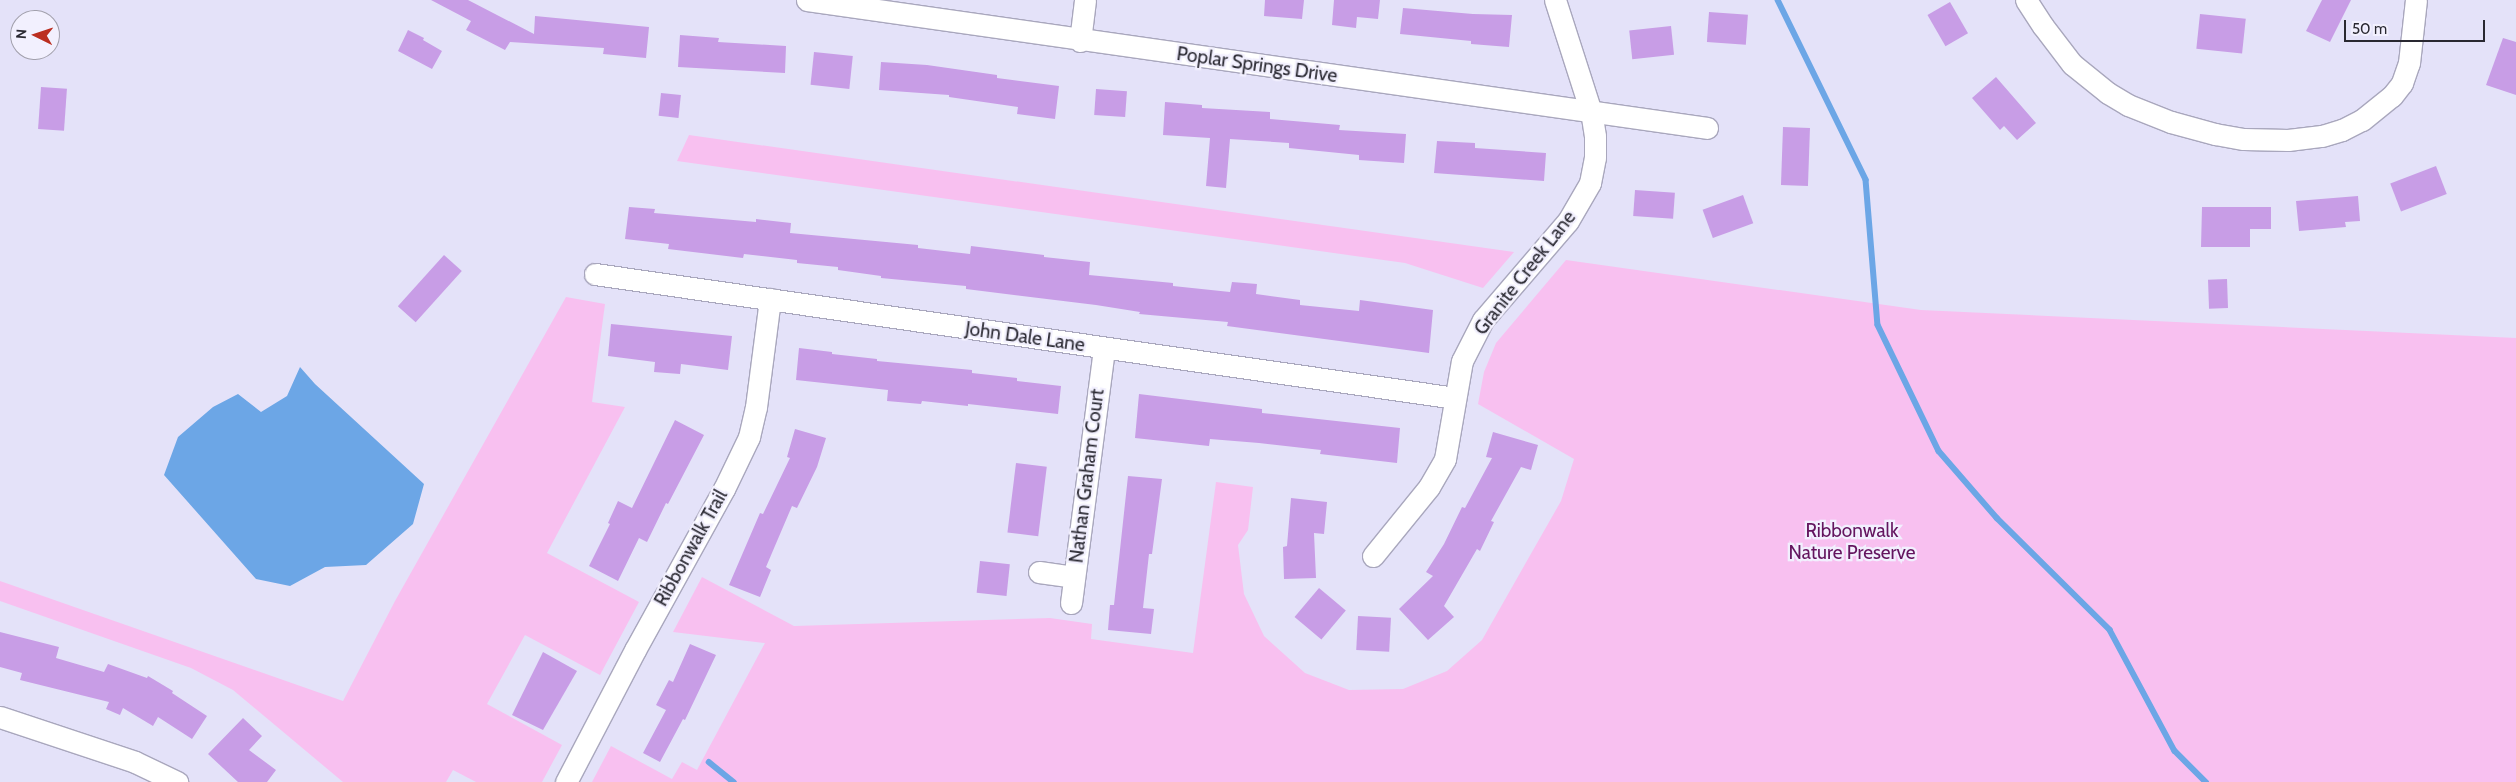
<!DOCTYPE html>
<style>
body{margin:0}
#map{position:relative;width:2516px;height:782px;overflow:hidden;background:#e4e2f9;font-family:Cabin,sans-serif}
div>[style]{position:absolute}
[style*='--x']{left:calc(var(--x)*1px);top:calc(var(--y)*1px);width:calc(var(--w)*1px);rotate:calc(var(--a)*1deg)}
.green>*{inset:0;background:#f8c0f0}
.water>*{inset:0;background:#6ca6e6}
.stream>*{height:5.5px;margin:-2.75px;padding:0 2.75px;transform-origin:2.75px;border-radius:2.75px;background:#6ca6e6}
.building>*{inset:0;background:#c89de6;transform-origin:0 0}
.roads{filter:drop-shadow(1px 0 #a9a7bd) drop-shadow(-1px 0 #a9a7bd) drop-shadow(0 1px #a9a7bd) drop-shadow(0 -1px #a9a7bd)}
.minor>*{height:21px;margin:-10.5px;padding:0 10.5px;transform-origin:10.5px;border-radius:10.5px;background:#fff}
span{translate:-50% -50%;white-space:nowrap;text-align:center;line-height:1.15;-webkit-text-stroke:4.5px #f2f0fe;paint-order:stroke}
.street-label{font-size:19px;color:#292831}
.park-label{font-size:19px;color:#64155f}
.north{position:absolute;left:10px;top:10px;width:50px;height:50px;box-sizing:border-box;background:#f2f0fe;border:1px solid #a2a0ac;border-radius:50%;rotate:274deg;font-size:14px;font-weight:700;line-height:20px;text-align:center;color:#292831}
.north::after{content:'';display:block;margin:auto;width:18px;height:22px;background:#bb2e20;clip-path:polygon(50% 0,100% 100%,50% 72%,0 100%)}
.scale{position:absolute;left:2344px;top:20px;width:141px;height:22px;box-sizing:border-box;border:2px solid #292831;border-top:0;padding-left:6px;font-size:15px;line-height:18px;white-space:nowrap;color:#292831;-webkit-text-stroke:4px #f2f0fe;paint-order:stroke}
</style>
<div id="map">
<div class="green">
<i style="clip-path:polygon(689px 135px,1514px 252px,1483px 288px,1405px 263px,677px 161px)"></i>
<i style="clip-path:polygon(1566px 260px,1921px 310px,2516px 338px,2516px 782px,592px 782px,611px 746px,672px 779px,682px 762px,697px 770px,765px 643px,673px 632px,702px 577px,794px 626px,1050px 618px,1092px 624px,1091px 639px,1193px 653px,1216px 482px,1253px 487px,1248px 530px,1238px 545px,1244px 594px,1264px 636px,1305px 673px,1349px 690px,1403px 689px,1447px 671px,1482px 640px,1561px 501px,1574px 459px,1478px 404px,1484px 372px,1496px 343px)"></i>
<i style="clip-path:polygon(566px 297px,605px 304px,592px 402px,625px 407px,547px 553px,639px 602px,600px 675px,525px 635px,487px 704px,562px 745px,542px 782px,476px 782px,453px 770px,446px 782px,343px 782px,233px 690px,191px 668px,0 601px,0 581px,343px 701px,395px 601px)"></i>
</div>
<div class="water">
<i style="clip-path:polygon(300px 367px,315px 384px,424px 484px,413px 524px,366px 565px,325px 567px,290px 586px,256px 579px,164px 475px,178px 437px,213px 407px,238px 394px,261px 412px,287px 396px)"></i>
</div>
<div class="stream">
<i style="--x:1778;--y:0;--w:200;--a:63.9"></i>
<i style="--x:1866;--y:180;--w:145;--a:85.3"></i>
<i style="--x:1878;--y:325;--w:140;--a:64.2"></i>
<i style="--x:1939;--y:451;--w:89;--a:49.1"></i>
<i style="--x:1997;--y:518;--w:159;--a:44.7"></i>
<i style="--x:2110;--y:630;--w:137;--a:61.8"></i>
<i style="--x:2175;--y:751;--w:44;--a:45"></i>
<i style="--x:709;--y:762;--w:32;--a:39"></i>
</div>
<div class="building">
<i style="clip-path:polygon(431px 0,468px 0,534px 34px,535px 16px,649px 27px,646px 58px,603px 54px,604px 48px,510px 42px,505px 50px,466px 30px,471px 21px)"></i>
<i style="clip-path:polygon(1265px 0,1304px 0,1302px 19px,1264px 16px)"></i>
<i style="clip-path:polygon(1334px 0,1380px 0,1378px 19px,1357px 17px,1356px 28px,1332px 25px)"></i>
<i style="clip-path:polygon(2322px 0,2351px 0,2330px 42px,2306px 31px)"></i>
<i style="left:1950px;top:2px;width:36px;height:26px;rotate:60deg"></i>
<i style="clip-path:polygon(1403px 8px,1473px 14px,1512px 15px,1509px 47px,1471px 44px,1471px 41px,1400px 34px)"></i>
<i style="left:1709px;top:12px;width:39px;height:30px;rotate:4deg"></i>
<i style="left:2200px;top:14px;width:46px;height:35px;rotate:6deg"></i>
<i style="left:1671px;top:26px;width:29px;height:42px;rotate:84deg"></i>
<i style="clip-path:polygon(408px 30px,424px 38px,423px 40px,442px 51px,432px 69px,398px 51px)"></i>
<i style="clip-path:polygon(680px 35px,719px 38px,718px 42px,786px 46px,785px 73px,678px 67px)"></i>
<i style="clip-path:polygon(2503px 38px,2516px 42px,2516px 95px,2486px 85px)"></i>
<i style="left:814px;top:52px;width:39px;height:33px;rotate:6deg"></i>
<i style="clip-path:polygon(881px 62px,927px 65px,997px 75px,997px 78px,1059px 86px,1055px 119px,1017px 114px,1018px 107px,949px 97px,949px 95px,879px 90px)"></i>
<i style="clip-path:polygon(1996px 77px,2036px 123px,2017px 140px,2004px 126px,2000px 130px,1972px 98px)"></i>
<i style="left:41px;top:87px;width:26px;height:42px;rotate:4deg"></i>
<i style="left:1096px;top:89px;width:31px;height:26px;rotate:4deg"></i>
<i style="left:661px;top:93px;width:20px;height:23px;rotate:6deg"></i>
<i style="clip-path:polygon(1165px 102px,1202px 105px,1202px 108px,1270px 112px,1270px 119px,1340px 125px,1339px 130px,1406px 134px,1404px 163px,1359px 160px,1359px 155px,1289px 148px,1289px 143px,1230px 139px,1226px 188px,1206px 186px,1210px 138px,1163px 135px)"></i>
<i style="left:1783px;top:127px;width:27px;height:58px;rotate:2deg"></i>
<i style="clip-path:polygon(1437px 141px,1475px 143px,1475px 148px,1546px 153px,1544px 181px,1434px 173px)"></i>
<i style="left:2436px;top:166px;width:30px;height:49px;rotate:69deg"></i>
<i style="left:1635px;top:190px;width:40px;height:26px;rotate:4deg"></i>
<i style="left:1743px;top:195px;width:30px;height:43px;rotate:70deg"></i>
<i style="clip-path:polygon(2358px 196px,2360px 221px,2345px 222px,2346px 227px,2299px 231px,2296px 201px)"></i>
<i style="clip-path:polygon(629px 207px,655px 209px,654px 213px,756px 222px,756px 219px,791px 223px,790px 233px,918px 245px,918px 248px,970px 254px,971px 246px,1044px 255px,1044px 257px,1090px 262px,1089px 275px,1173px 283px,1173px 286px,1230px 292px,1232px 282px,1257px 284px,1256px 294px,1300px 300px,1300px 305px,1359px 311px,1360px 300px,1433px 310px,1429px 353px,1227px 326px,1228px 322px,1139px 314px,1140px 312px,1096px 305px,966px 289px,966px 286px,881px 278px,881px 276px,838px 270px,838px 267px,797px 263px,797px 260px,744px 254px,743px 258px,668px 249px,669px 244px,625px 239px)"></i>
<i style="clip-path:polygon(2202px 207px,2271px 207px,2271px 229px,2250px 229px,2250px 247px,2201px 247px)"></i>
<i style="left:444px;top:255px;width:24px;height:69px;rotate:42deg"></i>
<i style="left:2227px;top:279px;width:29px;height:19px;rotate:88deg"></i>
<i style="clip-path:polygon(611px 324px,732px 336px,728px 370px,681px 364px,680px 374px,654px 372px,655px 362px,608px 356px)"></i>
<i style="clip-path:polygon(799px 348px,832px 352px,832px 354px,877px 359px,877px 361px,972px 370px,972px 373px,1017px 378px,1017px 381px,1061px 386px,1058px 414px,968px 404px,968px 406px,922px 401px,921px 404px,887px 401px,888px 390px,796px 380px)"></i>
<i style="clip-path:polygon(1139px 394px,1262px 409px,1262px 413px,1400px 428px,1397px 463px,1320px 454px,1321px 450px,1259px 443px,1210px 439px,1209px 446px,1135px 438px)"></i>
<i style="clip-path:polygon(675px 420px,704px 435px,668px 504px,666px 503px,647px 542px,639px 538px,618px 581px,589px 566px,610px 524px,608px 523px,618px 501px,632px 508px)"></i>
<i style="clip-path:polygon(795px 429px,826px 438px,817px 467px,797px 508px,792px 506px,766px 567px,771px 570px,760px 597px,729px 585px,760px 513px,763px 514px,790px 458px,787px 457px)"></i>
<i style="clip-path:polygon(1493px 432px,1538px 445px,1531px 470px,1521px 467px,1491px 521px,1494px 522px,1480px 551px,1477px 549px,1444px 606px,1454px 617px,1428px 640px,1399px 609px,1433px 576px,1426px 572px,1444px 544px,1462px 507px,1465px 508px,1492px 458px,1486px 457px)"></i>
<i style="left:1016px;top:463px;width:31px;height:70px;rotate:7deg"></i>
<i style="clip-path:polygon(1128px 476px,1162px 479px,1152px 554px,1149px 554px,1143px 608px,1154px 609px,1151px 634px,1108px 630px,1110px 605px,1114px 605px)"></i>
<i style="clip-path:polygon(1291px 498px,1327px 502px,1324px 534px,1314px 533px,1316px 578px,1284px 579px,1283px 547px,1287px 546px)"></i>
<i style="left:980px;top:561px;width:30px;height:32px;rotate:6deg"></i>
<i style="left:1319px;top:588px;width:35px;height:38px;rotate:40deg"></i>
<i style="left:1358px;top:616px;width:33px;height:34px;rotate:3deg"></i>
<i style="clip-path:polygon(0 632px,59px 647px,56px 658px,104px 672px,108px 664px,147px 678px,148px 676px,173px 691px,172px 693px,207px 716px,192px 739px,158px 717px,153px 726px,123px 708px,120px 715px,106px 709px,109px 702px,20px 680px,22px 673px,0 667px)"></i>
<i style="clip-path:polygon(690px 644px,716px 655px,685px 720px,683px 719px,660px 762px,643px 753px,666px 710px,656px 705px,669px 680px,673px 682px)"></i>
<i style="clip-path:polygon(543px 652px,577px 671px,543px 730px,512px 715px)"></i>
<i style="clip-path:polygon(243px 718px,262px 736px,249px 750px,276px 770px,267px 782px,238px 782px,208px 754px)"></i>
</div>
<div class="roads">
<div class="minor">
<i style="--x:807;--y:0;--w:909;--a:8.09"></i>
<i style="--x:2026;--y:0;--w:31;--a:57"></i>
<i style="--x:2043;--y:26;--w:48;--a:52.7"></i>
<i style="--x:2072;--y:64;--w:46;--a:38.9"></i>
<i style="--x:2108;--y:93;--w:23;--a:31"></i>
<i style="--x:2128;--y:105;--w:46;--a:21.6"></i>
<i style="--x:2171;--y:122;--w:46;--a:15.3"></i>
<i style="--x:2215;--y:134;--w:29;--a:10"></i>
<i style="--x:2244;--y:139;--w:44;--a:1.3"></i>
<i style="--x:2288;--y:140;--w:34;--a:-7"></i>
<i style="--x:2322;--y:136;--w:21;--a:-17"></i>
<i style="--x:2342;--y:130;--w:22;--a:-27"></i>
<i style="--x:2362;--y:120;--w:38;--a:-39"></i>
<i style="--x:2392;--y:96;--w:16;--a:-52"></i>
<i style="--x:2402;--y:83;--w:21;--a:-71"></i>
<i style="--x:2409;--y:63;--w:63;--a:-83.7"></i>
<i style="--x:1080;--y:41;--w:41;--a:-83"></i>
<i style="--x:595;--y:274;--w:869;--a:8.2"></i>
<i style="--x:1373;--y:556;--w:89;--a:-50.9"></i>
<i style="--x:1429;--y:487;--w:32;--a:-60"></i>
<i style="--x:1445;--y:459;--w:99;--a:-80.2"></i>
<i style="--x:1462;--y:361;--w:46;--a:-62.9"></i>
<i style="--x:1483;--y:320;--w:130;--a:-49.4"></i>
<i style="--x:1568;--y:221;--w:44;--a:-59.9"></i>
<i style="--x:1590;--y:183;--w:26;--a:-79"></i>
<i style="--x:1595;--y:157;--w:21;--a:-90"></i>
<i style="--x:1595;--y:136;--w:24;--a:-99"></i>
<i style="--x:1591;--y:112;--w:118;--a:-107.8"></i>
<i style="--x:1039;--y:572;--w:35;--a:8"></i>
<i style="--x:1071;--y:603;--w:257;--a:-82.6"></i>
<i style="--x:0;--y:717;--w:142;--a:18.4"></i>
<i style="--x:135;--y:762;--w:47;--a:25.5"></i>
<i style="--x:566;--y:782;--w:149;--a:-62.4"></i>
<i style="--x:635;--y:650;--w:184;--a:-61.1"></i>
<i style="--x:724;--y:489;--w:58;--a:-64.3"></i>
<i style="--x:749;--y:437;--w:31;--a:-77"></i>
<i style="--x:756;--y:407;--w:109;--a:-82.6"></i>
</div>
</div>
<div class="street-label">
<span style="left:1257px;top:65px;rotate:8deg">Poplar Springs Drive</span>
<span style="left:1525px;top:273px;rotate:-52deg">Granite Creek Lane</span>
<span style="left:1025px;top:337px;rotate:8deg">John Dale Lane</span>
<span style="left:1087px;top:476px;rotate:-83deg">Nathan Graham Court</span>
<span style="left:691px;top:548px;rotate:-61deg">Ribbonwalk Trail</span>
</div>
<div class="park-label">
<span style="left:1852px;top:542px">Ribbonwalk<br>Nature Preserve</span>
</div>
<div class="north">N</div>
<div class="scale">50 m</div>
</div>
